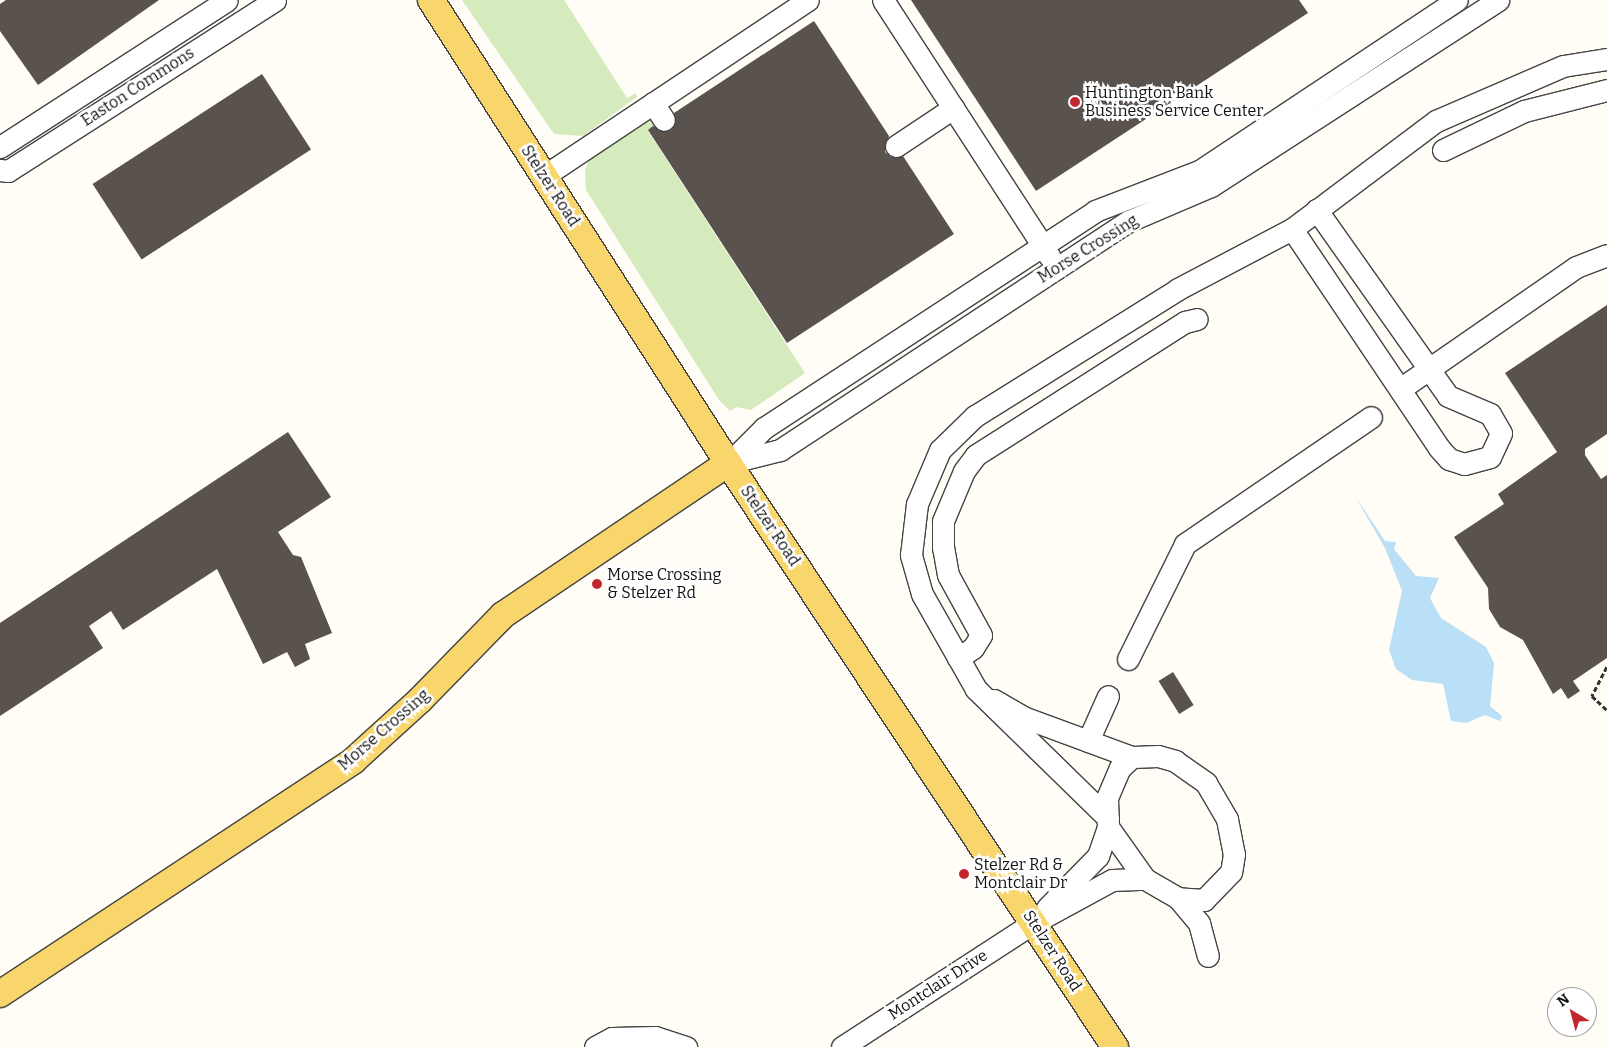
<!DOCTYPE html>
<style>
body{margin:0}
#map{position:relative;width:1607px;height:1047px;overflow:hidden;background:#fffdf5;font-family:Bitter,serif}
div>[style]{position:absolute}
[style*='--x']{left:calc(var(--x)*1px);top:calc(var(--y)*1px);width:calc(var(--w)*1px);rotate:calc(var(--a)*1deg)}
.green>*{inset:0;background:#d5ebbd}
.water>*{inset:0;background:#b9e0f7}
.building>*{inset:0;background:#5a524d;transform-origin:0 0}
.path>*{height:2.5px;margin-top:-1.25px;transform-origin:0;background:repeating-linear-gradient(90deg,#333 0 5px,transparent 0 7.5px)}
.roads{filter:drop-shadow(1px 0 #444) drop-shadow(-1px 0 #444) drop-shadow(0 1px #444) drop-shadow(0 -1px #444)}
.minor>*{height:21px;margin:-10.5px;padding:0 10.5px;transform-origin:10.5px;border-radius:10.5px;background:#fff}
.major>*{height:26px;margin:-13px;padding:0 13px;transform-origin:13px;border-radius:13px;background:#f9d66b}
.dots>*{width:14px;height:14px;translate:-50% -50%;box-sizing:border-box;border:2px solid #fff;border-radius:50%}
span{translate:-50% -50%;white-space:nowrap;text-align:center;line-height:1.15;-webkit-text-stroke:5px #fff;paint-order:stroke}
.street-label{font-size:16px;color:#111}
.poi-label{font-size:16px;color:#111}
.left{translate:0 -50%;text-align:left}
.north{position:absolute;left:1547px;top:987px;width:50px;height:50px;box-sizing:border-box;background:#fff;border:1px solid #a0a0a0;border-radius:50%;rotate:323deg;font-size:14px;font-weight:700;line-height:20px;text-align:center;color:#111}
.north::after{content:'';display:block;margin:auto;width:18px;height:22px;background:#c4262e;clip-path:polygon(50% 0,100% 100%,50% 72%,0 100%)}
</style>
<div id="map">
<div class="green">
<i style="clip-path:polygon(462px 0,564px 0,627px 98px,636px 93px,637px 97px,583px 136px,554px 134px)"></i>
<i style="clip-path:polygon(648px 117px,657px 124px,648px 131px,805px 373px,751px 410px,736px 407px,730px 411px,719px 400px,586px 190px,585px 171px,590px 156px)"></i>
</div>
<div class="water">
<i style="clip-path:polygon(1355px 496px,1385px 541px,1396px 542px,1394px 549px,1416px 576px,1439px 578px,1430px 598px,1441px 618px,1486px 647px,1494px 663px,1490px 706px,1502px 716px,1500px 721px,1485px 715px,1466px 723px,1451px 721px,1443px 684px,1412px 680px,1396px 669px,1389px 650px,1402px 591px,1385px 548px)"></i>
</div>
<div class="building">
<i style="clip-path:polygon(6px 0,159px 0,38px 85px,0 31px,0 4px)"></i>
<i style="clip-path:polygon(911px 0,1299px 0,1308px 13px,1036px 191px)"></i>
<i style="clip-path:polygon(814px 21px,889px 136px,885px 152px,891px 157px,903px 156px,954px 234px,787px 343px,648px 130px,653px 126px,664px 132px,671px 130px,674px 113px)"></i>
<i style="left:262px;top:74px;width:90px;height:202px;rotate:57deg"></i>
<i style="clip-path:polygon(1607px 305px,1607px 434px,1585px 449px,1585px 455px,1601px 479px,1607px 475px,1607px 658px,1573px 681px,1580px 691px,1568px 699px,1561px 688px,1553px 694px,1523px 640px,1500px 627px,1489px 609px,1488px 588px,1454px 537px,1504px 504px,1498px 494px,1557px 452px,1505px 373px)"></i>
<i style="clip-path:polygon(288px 432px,331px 497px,278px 532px,293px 555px,301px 557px,332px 633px,305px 644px,310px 659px,295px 667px,287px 652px,263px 664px,217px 569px,123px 630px,111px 611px,89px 626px,103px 648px,0 716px,0 623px)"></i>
<i style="left:1173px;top:672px;width:39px;height:17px;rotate:58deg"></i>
</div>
<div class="path">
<i style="--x:1607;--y:667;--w:33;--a:117"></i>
<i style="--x:1592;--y:696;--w:21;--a:43"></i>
</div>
<div class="roads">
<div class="minor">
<i style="--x:883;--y:0;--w:306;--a:57"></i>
<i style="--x:653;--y:103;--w:20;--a:57"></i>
<i style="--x:896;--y:146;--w:69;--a:-33.7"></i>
<i style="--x:0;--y:147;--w:270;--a:-32.9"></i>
<i style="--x:1443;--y:150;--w:90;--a:-25.7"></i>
<i style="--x:1524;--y:111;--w:86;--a:-14.2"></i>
<i style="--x:0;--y:170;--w:8;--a:7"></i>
<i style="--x:8;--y:171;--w:317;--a:-32.6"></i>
<i style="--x:544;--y:176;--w:317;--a:-33.7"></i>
<i style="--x:1292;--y:229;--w:264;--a:56.1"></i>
<i style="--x:1439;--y:448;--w:15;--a:48"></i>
<i style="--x:1449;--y:459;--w:16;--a:18"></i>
<i style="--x:1464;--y:464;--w:27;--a:-15"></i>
<i style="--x:1490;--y:457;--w:26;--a:-65"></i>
<i style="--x:1501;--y:433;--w:22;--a:-120"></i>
<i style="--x:1490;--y:414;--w:46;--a:-156.8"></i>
<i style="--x:1448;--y:396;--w:228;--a:-125.2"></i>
<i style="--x:1400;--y:389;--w:214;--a:-34.7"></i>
<i style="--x:1576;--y:267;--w:33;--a:-21"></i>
<i style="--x:730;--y:462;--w:48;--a:-45"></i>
<i style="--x:764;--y:428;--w:396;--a:-33.2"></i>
<i style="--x:1095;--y:211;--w:114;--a:-21.1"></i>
<i style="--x:1201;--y:170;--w:307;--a:-33.6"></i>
<i style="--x:728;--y:463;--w:54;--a:-14"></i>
<i style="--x:780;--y:450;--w:417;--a:-33.3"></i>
<i style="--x:1129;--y:221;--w:89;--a:-23.1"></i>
<i style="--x:1211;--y:186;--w:342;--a:-32.9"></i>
<i style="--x:958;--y:658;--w:18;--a:-34"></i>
<i style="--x:973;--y:648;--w:15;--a:-58"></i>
<i style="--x:981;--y:635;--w:68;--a:-118.8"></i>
<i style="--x:948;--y:575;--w:27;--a:-100"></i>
<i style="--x:943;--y:548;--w:27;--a:-90"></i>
<i style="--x:943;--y:521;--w:54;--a:-67.2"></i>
<i style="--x:964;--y:471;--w:20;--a:-53"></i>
<i style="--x:976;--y:455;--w:248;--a:-32.5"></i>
<i style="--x:1185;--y:322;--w:12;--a:-14"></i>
<i style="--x:1128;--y:659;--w:128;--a:-63.6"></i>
<i style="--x:1185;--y:544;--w:225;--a:-34.3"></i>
<i style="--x:994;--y:700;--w:34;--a:30"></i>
<i style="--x:1023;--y:717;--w:116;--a:20.2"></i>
<i style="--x:1088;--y:741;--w:49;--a:-66"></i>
<i style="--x:1158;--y:756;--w:18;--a:16"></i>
<i style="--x:1175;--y:761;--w:38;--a:35"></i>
<i style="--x:1206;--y:783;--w:42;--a:59.7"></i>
<i style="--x:1227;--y:819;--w:36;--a:79"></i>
<i style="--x:1234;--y:854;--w:18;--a:99"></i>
<i style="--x:1231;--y:872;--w:39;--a:134"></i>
<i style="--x:1204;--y:900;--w:26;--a:-176"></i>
<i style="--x:1178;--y:898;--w:38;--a:-150"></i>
<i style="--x:1145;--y:879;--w:64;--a:-125.4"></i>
<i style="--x:1108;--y:827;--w:29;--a:-92"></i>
<i style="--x:1107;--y:798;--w:33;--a:-67"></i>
<i style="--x:1120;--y:768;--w:16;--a:-43"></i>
<i style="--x:1132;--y:757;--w:26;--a:-2"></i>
<i style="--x:1108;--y:818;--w:185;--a:-135.7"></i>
<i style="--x:976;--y:689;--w:109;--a:-119.6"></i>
<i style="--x:922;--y:594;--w:41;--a:-105.8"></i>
<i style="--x:911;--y:555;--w:51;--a:-83.3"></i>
<i style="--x:917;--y:504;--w:59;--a:-66.9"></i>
<i style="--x:940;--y:450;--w:49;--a:-44.2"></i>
<i style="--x:975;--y:416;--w:239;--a:-32"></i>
<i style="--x:1178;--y:289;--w:129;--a:-27.8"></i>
<i style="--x:1292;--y:229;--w:180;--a:-36.9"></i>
<i style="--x:1436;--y:121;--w:138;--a:-23.4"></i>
<i style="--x:1563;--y:66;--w:45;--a:-9"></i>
<i style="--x:1178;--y:898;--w:33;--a:50"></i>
<i style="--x:1199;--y:923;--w:34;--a:75"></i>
<i style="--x:1047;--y:908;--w:73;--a:-45.6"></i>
<i style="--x:1098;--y:856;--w:31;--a:-71"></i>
<i style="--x:595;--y:1047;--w:19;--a:-28"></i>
<i style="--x:612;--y:1038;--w:43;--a:-1.3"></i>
<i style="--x:655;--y:1037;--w:33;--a:18"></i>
<i style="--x:842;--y:1047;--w:228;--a:-33"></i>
<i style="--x:1033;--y:923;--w:90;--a:-28.6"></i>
<i style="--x:1112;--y:880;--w:33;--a:-2"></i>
</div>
<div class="major">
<i style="--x:431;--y:0;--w:550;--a:57.32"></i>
<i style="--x:728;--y:463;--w:701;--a:56.47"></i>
<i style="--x:0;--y:994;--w:423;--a:-33.4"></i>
<i style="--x:353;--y:761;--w:91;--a:-42.3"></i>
<i style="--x:420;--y:700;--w:119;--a:-45.7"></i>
<i style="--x:503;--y:615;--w:272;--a:-34"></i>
</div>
</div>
<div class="dots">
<i style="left:1075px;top:102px;background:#c4262e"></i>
<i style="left:597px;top:584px;background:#c4262e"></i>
<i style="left:964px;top:874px;background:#c4262e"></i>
</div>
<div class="street-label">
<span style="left:138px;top:87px;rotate:-33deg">Easton Commons</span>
<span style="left:550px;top:186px;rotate:57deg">Stelzer Road</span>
<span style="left:1088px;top:249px;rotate:-32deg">Morse Crossing</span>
<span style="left:770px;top:526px;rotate:56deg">Stelzer Road</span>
<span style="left:384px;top:730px;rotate:-41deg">Morse Crossing</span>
<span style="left:1052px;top:951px;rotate:57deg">Stelzer Road</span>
<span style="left:938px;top:985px;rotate:-33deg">Montclair Drive</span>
</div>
<div class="poi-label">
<span class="left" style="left:1085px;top:102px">Huntington Bank<br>Business Service Center</span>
<span class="left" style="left:607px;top:584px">Morse Crossing<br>&amp; Stelzer Rd</span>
<span class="left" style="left:974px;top:874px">Stelzer Rd &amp;<br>Montclair Dr</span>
</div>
<div class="north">N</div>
</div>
